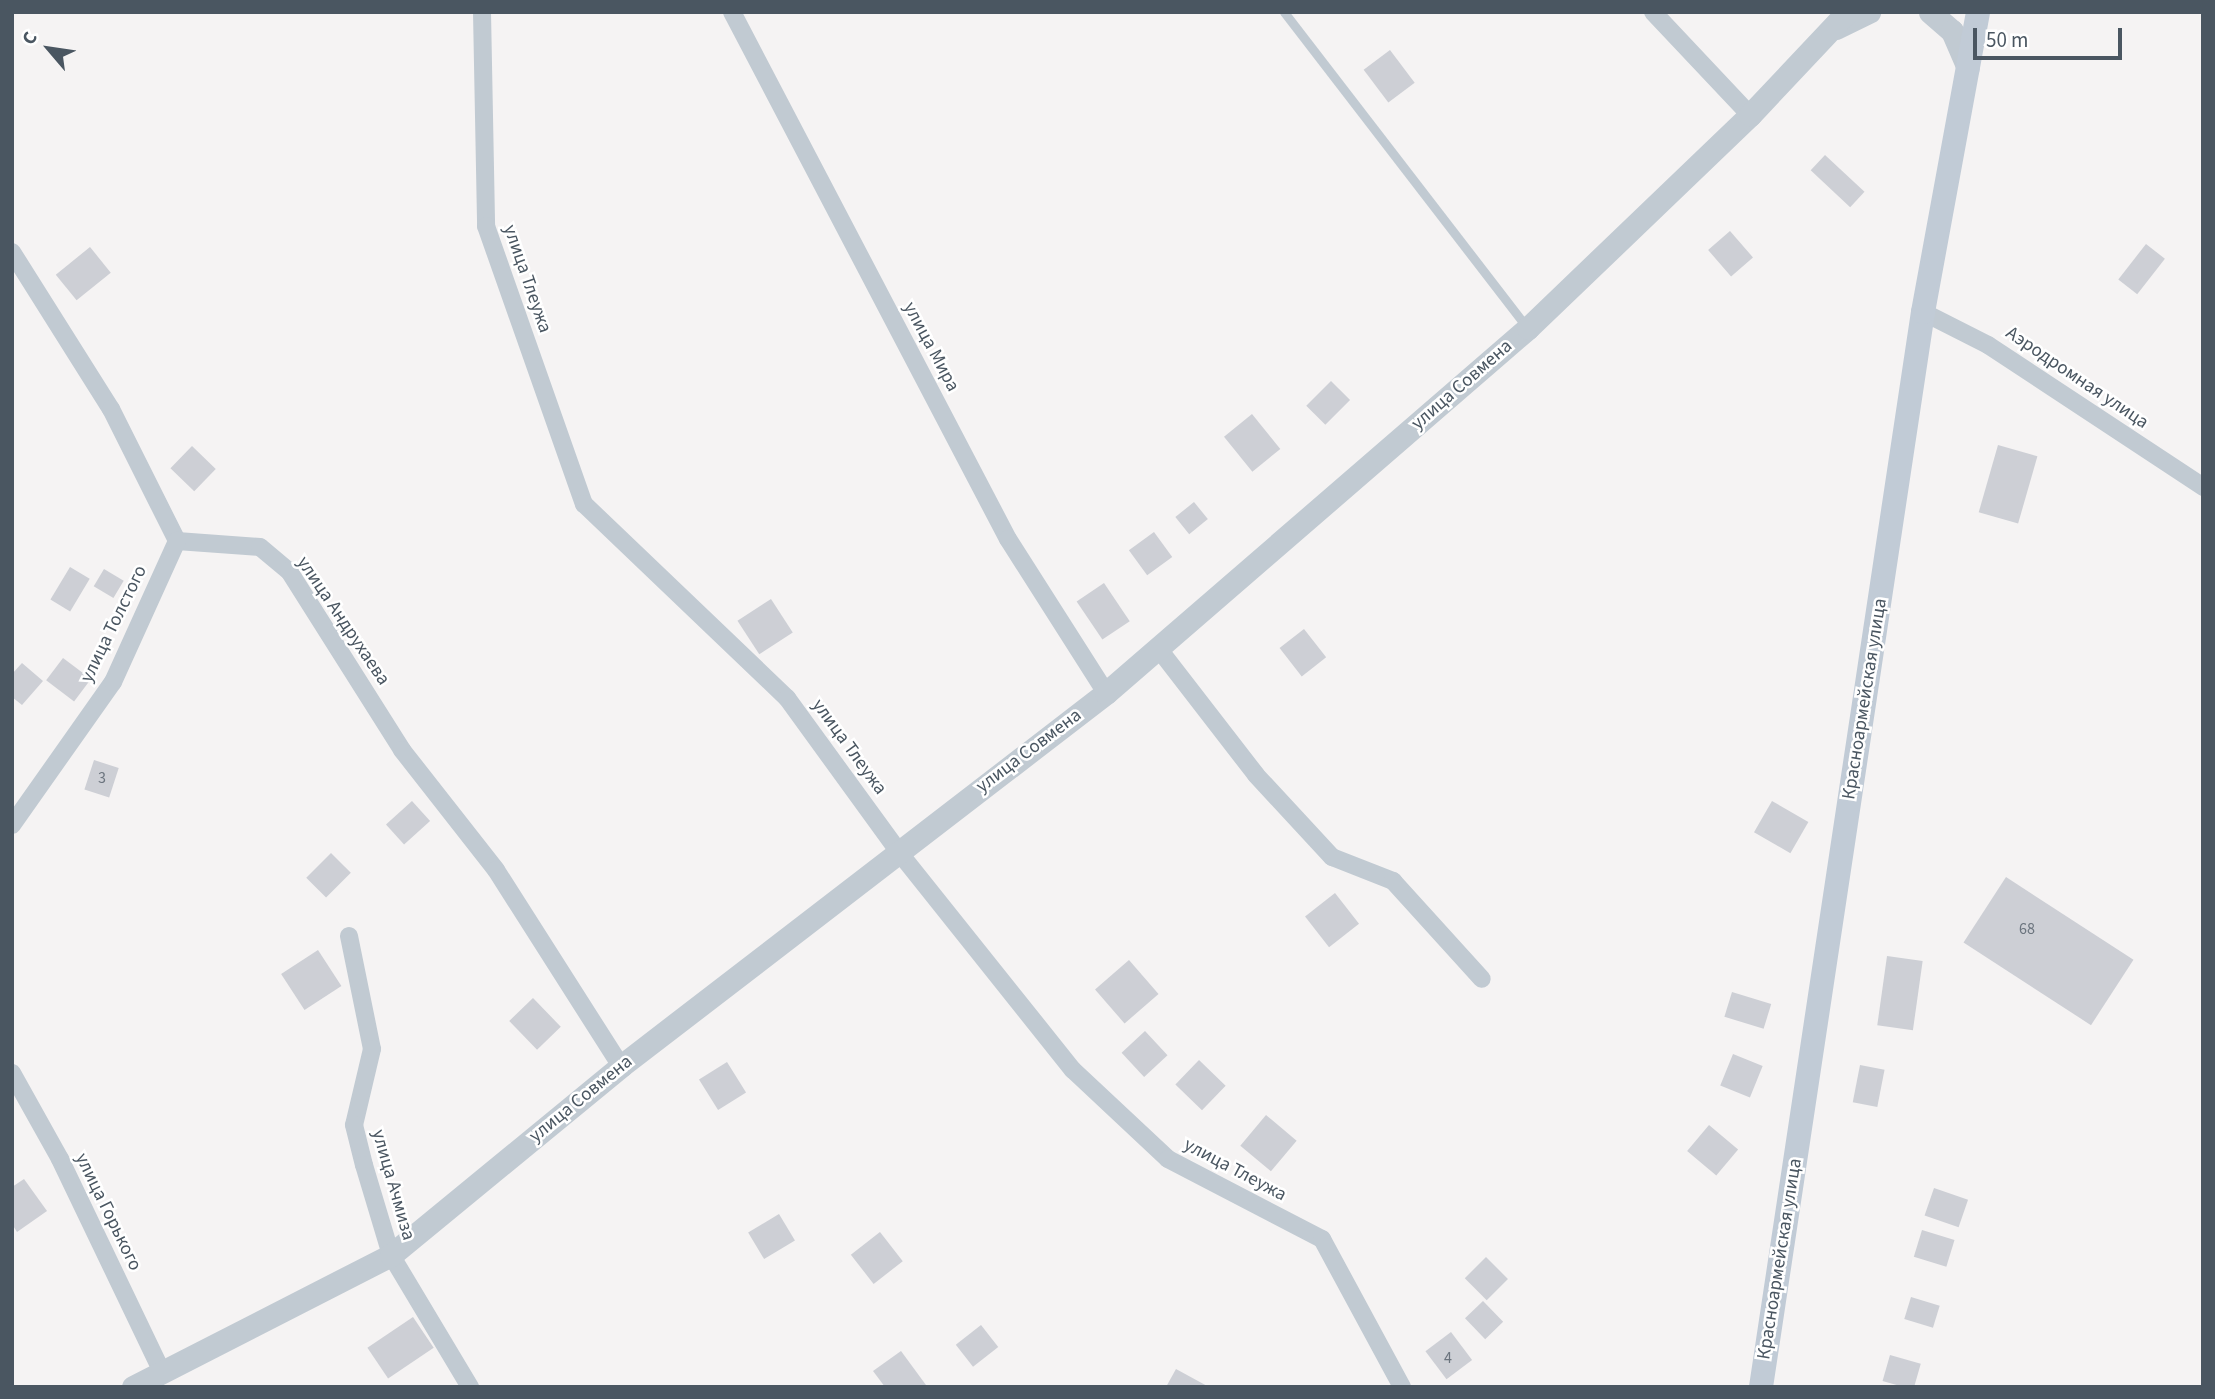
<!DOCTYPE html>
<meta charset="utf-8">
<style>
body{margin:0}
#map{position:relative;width:2215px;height:1399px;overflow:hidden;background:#f5f3f3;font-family:"Source Sans 3",sans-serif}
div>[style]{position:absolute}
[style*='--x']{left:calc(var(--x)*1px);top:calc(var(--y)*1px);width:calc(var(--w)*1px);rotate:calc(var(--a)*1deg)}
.building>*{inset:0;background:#cdcfd5;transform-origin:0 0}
.service>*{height:9px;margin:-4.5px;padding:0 4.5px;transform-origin:4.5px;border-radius:4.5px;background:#c1cad2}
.minor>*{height:18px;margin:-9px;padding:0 9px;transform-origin:9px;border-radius:9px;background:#c1cad2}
.tertiary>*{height:23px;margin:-11.5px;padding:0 11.5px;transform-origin:11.5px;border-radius:11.5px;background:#c1cad2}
.secondary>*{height:24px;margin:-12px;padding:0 12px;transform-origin:12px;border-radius:12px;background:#c1cbd6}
span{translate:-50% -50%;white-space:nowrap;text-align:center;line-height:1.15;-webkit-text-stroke:5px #fff;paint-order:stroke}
.number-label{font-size:16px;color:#6b747e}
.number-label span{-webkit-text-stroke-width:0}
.street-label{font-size:19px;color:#4a5661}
.frame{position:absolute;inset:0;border:14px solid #4a5661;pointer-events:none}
.north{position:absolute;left:14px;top:14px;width:70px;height:70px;-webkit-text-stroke:5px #fff;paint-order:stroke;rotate:299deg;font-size:19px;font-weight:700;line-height:28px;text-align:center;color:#4a5661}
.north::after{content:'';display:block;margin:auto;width:24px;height:32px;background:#4a5661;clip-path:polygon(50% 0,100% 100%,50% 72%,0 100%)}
.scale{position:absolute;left:1973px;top:28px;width:149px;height:32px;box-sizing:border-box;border:4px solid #4a5661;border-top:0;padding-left:9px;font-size:21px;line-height:24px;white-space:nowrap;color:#4a5661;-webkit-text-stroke:5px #fff;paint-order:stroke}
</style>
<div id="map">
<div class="building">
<i style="left:1390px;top:50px;width:41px;height:33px;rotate:53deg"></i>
<i style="left:1825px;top:155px;width:54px;height:21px;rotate:43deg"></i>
<i style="left:1730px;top:231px;width:35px;height:29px;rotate:49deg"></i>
<i style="left:2146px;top:244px;width:24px;height:45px;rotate:38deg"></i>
<i style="left:90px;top:247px;width:33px;height:44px;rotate:51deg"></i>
<i style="left:1331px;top:381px;width:27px;height:35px;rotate:45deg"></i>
<i style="left:1252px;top:414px;width:45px;height:36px;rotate:51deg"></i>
<i style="left:1998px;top:445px;width:41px;height:70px;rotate:16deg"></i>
<i style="left:192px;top:446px;width:33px;height:31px;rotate:44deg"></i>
<i style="left:1194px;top:502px;width:22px;height:24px;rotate:51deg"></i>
<i style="left:1154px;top:532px;width:31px;height:31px;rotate:54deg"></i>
<i style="left:70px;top:567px;width:23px;height:38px;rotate:31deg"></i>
<i style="left:104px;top:569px;width:23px;height:20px;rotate:31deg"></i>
<i style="left:1104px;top:583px;width:46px;height:33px;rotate:56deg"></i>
<i style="left:771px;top:599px;width:40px;height:40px;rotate:57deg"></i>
<i style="left:1304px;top:629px;width:36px;height:31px;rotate:52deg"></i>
<i style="left:63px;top:658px;width:35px;height:28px;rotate:37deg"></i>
<i style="clip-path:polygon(22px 663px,43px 681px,22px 705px,12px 697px,12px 674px)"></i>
<i style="left:94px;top:760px;width:26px;height:31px;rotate:18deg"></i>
<i style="left:412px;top:801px;width:27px;height:35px;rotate:48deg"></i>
<i style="left:1772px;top:801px;width:42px;height:36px;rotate:30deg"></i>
<i style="left:331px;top:853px;width:28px;height:35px;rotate:45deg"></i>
<i style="left:2006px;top:877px;width:152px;height:78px;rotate:33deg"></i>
<i style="left:1335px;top:893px;width:39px;height:38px;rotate:52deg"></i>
<i style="left:318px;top:950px;width:43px;height:44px;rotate:57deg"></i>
<i style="left:1887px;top:956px;width:36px;height:70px;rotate:8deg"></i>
<i style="left:1129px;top:960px;width:45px;height:45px;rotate:49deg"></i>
<i style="left:1732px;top:992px;width:41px;height:26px;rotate:17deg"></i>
<i style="left:533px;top:998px;width:40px;height:33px;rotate:46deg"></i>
<i style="left:1145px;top:1031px;width:33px;height:32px;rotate:47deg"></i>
<i style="left:1733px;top:1054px;width:32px;height:34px;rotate:22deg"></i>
<i style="left:1199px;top:1060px;width:37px;height:34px;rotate:44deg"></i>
<i style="left:727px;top:1062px;width:36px;height:33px;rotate:58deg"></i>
<i style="left:1860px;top:1065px;width:25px;height:38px;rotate:11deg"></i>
<i style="left:1266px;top:1115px;width:40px;height:40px;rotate:40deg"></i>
<i style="left:1709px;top:1125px;width:38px;height:34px;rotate:40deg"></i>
<i style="clip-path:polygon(24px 1179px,47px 1211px,17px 1232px,12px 1224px,12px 1187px)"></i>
<i style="left:1934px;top:1188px;width:36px;height:29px;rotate:19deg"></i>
<i style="left:779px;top:1214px;width:31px;height:36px;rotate:59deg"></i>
<i style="left:1922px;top:1230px;width:34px;height:28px;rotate:17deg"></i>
<i style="left:880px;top:1232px;width:37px;height:37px;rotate:52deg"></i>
<i style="left:1486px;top:1257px;width:31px;height:30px;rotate:45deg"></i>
<i style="left:1911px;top:1297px;width:30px;height:23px;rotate:17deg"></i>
<i style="left:1483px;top:1301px;width:29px;height:25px;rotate:46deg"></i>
<i style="left:413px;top:1317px;width:37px;height:55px;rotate:56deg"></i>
<i style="left:981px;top:1325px;width:28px;height:32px;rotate:52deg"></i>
<i style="left:1451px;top:1332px;width:35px;height:32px;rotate:53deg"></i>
<i style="clip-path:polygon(901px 1351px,926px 1385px,924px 1387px,885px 1387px,873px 1371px)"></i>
<i style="left:1890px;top:1355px;width:32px;height:27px;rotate:16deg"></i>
<i style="clip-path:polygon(1176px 1369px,1209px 1387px,1166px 1387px)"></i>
</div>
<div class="service">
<i style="--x:1284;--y:12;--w:398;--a:52.4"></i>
</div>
<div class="minor">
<i style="--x:482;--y:12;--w:214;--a:88.9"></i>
<i style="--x:486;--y:226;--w:295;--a:70.6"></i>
<i style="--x:584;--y:504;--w:281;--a:43.7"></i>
<i style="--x:787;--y:698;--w:189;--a:54"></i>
<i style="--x:898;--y:851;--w:280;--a:51.4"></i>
<i style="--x:1073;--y:1070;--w:130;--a:43.1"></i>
<i style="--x:1168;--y:1159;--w:174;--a:27.5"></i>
<i style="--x:1322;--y:1239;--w:168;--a:61.6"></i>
<i style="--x:732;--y:12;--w:595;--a:62.36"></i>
<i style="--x:1008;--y:539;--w:183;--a:57.5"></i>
<i style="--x:1653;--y:12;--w:141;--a:46.7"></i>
<i style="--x:12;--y:252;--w:186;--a:57.8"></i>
<i style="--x:111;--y:409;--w:148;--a:63.4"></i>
<i style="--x:177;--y:541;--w:83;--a:4.1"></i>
<i style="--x:260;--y:547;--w:38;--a:40"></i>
<i style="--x:289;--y:571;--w:212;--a:57.7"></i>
<i style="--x:402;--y:750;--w:152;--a:51.9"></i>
<i style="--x:496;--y:870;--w:232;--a:57.5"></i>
<i style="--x:1923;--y:312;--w:73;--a:26.9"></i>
<i style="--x:1988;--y:345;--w:258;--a:33.4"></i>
<i style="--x:1158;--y:648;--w:160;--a:52.3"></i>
<i style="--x:1256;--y:775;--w:112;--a:47.2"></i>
<i style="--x:1332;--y:857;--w:66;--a:21.5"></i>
<i style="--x:1393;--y:881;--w:132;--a:47.8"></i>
<i style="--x:12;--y:825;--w:175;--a:-54.8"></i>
<i style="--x:113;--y:682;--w:155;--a:-65.6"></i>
<i style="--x:349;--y:936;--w:115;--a:78.5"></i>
<i style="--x:372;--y:1049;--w:78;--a:103.3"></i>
<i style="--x:354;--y:1125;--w:41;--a:76"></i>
<i style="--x:364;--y:1165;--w:94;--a:73.3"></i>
<i style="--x:391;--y:1255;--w:154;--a:59.1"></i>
<i style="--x:12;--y:1073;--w:98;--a:60.8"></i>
<i style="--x:60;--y:1159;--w:236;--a:64.4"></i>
</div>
<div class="tertiary">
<i style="--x:1930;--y:12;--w:29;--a:41"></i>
<i style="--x:1952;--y:31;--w:40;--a:66.6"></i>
<i style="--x:1836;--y:28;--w:37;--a:-26"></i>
<i style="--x:133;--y:1387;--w:290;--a:-27.1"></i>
<i style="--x:391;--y:1255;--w:298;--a:-39.4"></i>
<i style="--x:621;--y:1066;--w:612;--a:-37.56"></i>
<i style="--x:1106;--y:693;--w:558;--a:-40.86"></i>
<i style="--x:1528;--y:328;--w:308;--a:-43.8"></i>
<i style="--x:1750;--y:115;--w:141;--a:-46.7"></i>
</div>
<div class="secondary">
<i style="--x:1761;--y:1387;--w:1087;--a:-81.43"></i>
<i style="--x:1923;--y:312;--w:305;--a:-79.6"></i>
</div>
<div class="number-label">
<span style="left:102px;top:778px">3</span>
<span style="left:2027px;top:929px">68</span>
<span style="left:1448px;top:1358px">4</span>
</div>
<div class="street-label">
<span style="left:527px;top:279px;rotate:71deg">улица Тлеужа</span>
<span style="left:931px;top:347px;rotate:62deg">улица Мира</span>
<span style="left:2077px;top:378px;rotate:34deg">Аэродромная улица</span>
<span style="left:1462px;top:385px;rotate:-41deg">улица Совмена</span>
<span style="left:343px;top:621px;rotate:56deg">улица Андрухаева</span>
<span style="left:114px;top:624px;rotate:-64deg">улица Толстого</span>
<span style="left:1865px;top:699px;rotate:-81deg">Красноармейская улица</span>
<span style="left:849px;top:747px;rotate:54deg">улица Тлеужа</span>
<span style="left:1029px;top:751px;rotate:-37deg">улица Совмена</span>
<span style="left:581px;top:1099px;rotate:-39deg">улица Совмена</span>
<span style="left:1235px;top:1170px;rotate:28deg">улица Тлеужа</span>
<span style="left:393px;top:1185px;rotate:74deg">улица Ачмиза</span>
<span style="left:108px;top:1212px;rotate:64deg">улица Горького</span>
<span style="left:1780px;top:1259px;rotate:-81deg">Красноармейская улица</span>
</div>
<div class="frame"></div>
<div class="north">С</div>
<div class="scale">50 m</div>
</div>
